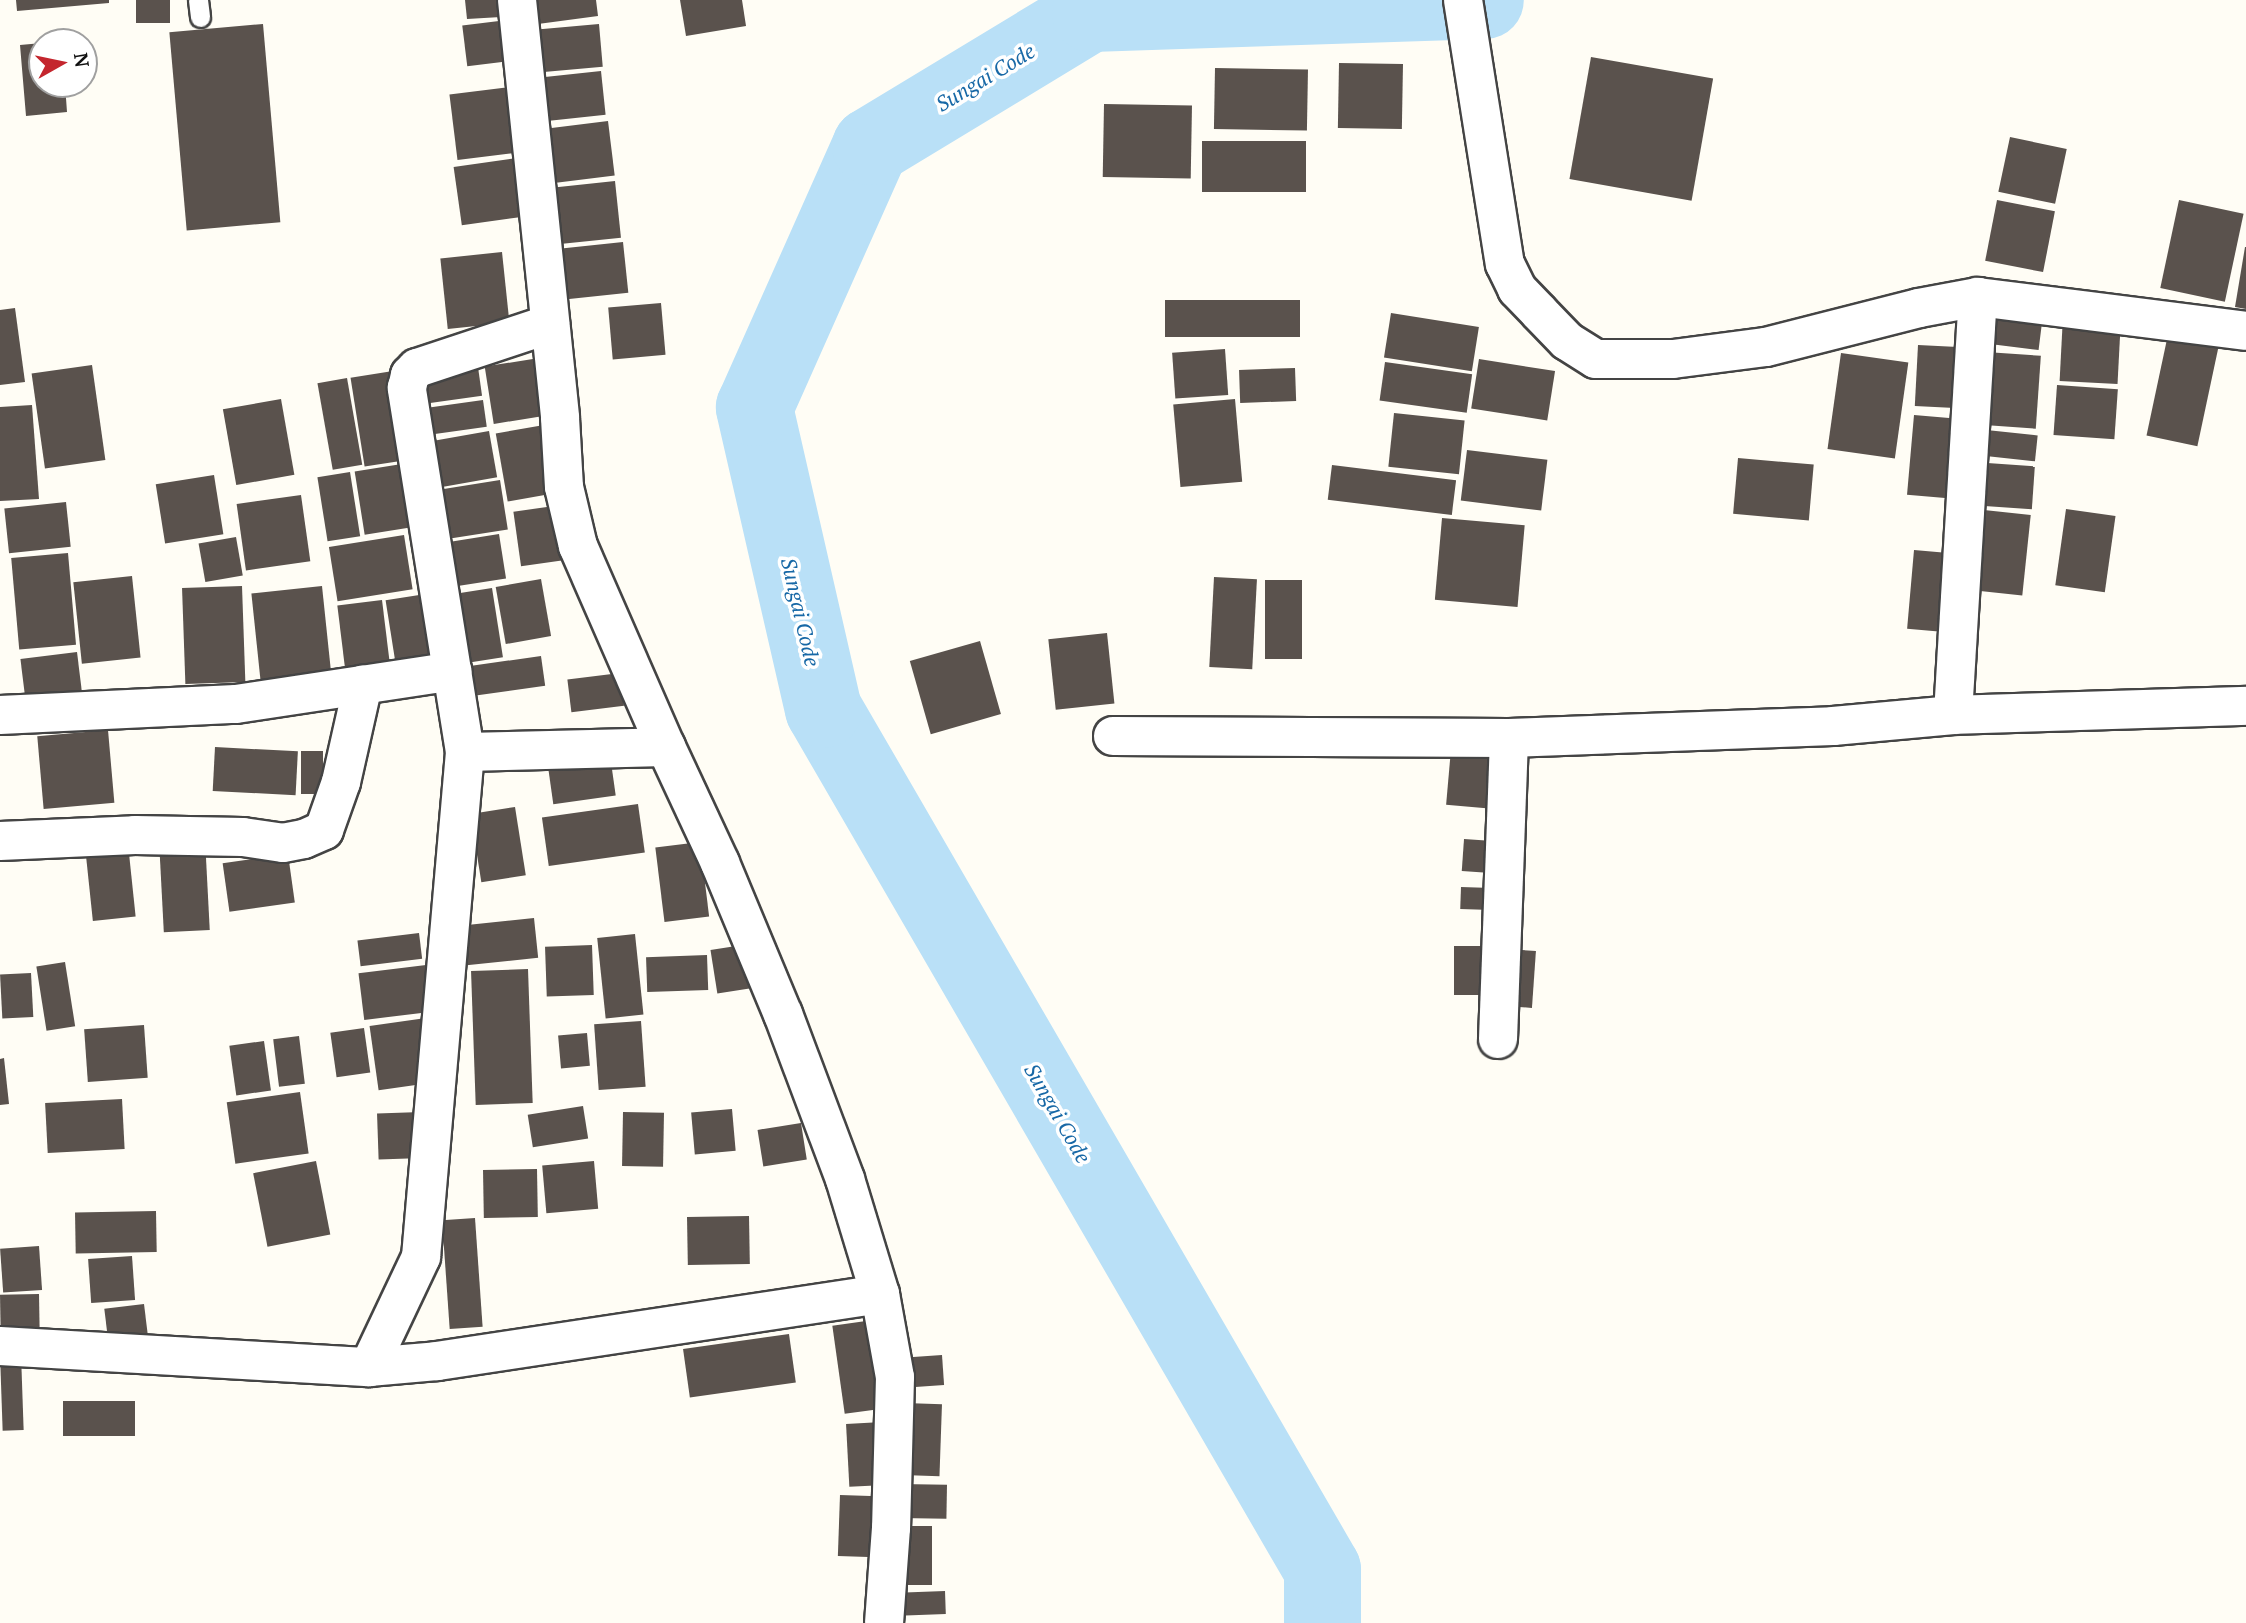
<!DOCTYPE html>
<style>
body{margin:0}
#map{position:relative;width:2246px;height:1623px;overflow:hidden;background:#fffdf5;font-family:"PT Serif",serif}
div>[style]{position:absolute}
[style*='--x']{left:calc(var(--x)*1px);top:calc(var(--y)*1px);width:calc(var(--w)*1px);rotate:calc(var(--a)*1deg)}
.river>*{height:77px;margin:-38.5px;padding:0 38.5px;transform-origin:38.5px;border-radius:38.5px;background:#b9e0f7}
.building>*{inset:0;background:#5a524d;transform-origin:0 0}
.roads{filter:drop-shadow(2px 0 #444) drop-shadow(-2px 0 #444) drop-shadow(0 2px #444) drop-shadow(0 -2px #444)}
.lane>*{height:19px;margin:-9.5px;padding:0 9.5px;transform-origin:9.5px;border-radius:9.5px;background:#fff}
.street>*{height:38px;margin:-19px;padding:0 19px;transform-origin:19px;border-radius:19px;background:#fff}
span{translate:-50% -50%;white-space:nowrap;text-align:center;line-height:1.15;-webkit-text-stroke:7px #fff;paint-order:stroke}
.water-label{font-size:21px;color:#1768a6;font-style:italic}
.north{position:absolute;left:28px;top:28px;width:70px;height:70px;box-sizing:border-box;background:#fff;border:2px solid #a0a0a0;border-radius:50%;rotate:81deg;font-size:19px;font-weight:700;line-height:28px;text-align:center;color:#111}
.north::after{content:'';display:block;margin:auto;width:24px;height:32px;background:#c4262e;clip-path:polygon(50% 0,100% 100%,50% 72%,0 100%)}
</style>
<div id="map">
<div class="river">
<i style="--x:1322;--y:1623;--w:54;--a:-90"></i>
<i style="--x:1322;--y:1569;--w:994;--a:-120.12"></i>
<i style="--x:823;--y:709;--w:310;--a:-102.9"></i>
<i style="--x:754;--y:407;--w:286;--a:-66"></i>
<i style="--x:870;--y:146;--w:257;--a:-31.2"></i>
<i style="--x:1090;--y:13;--w:395;--a:-1.9"></i>
</div>
<div class="building">
<i style="clip-path:polygon(16px 0,109px 0,109px 3px,17px 11px)"></i>
<i style="left:136px;top:0;width:34px;height:23px"></i>
<i style="clip-path:polygon(465px 0,499px 0,501px 17px,467px 19px)"></i>
<i style="clip-path:polygon(535px 0,596px 0,598px 16px,538px 24px)"></i>
<i style="clip-path:polygon(680px 0,742px 0,746px 26px,686px 36px)"></i>
<i style="left:499px;top:21px;width:41px;height:37px;rotate:83deg"></i>
<i style="left:263px;top:24px;width:199px;height:94px;rotate:85deg"></i>
<i style="left:599px;top:24px;width:43px;height:62px;rotate:85deg"></i>
<i style="clip-path:polygon(42px 43px,42px 84px,65px 84px,67px 112px,26px 116px,20px 45px)"></i>
<i style="left:1591px;top:57px;width:124px;height:124px;rotate:10deg"></i>
<i style="left:1339px;top:63px;width:64px;height:65px;rotate:1deg"></i>
<i style="left:1215px;top:68px;width:93px;height:61px;rotate:1deg"></i>
<i style="left:601px;top:71px;width:44px;height:61px;rotate:84deg"></i>
<i style="left:511px;top:87px;width:66px;height:62px;rotate:83deg"></i>
<i style="left:1104px;top:104px;width:88px;height:73px;rotate:1deg"></i>
<i style="left:608px;top:121px;width:55px;height:63px;rotate:83deg"></i>
<i style="left:2010px;top:137px;width:58px;height:56px;rotate:12deg"></i>
<i style="left:1202px;top:141px;width:104px;height:51px"></i>
<i style="left:517px;top:158px;width:59px;height:64px;rotate:82deg"></i>
<i style="left:615px;top:181px;width:57px;height:66px;rotate:84deg"></i>
<i style="left:1997px;top:200px;width:59px;height:62px;rotate:11deg"></i>
<i style="left:2179px;top:200px;width:66px;height:90px;rotate:12deg"></i>
<i style="left:623px;top:242px;width:51px;height:69px;rotate:84deg"></i>
<i style="clip-path:polygon(2245px 247px,2246px 247px,2246px 309px,2235px 307px)"></i>
<i style="left:502px;top:252px;width:71px;height:62px;rotate:84deg"></i>
<i style="left:1165px;top:300px;width:135px;height:37px"></i>
<i style="left:661px;top:303px;width:52px;height:53px;rotate:85deg"></i>
<i style="clip-path:polygon(15px 308px,25px 382px,0 385px,0 310px)"></i>
<i style="left:1992px;top:311px;width:51px;height:33px;rotate:7deg"></i>
<i style="left:1391px;top:313px;width:89px;height:45px;rotate:9deg"></i>
<i style="left:2063px;top:316px;width:58px;height:65px;rotate:3deg"></i>
<i style="left:2170px;top:325px;width:52px;height:113px;rotate:12deg"></i>
<i style="left:1918px;top:345px;width:50px;height:61px;rotate:3deg"></i>
<i style="left:1225px;top:349px;width:46px;height:53px;rotate:86deg"></i>
<i style="left:1986px;top:352px;width:55px;height:73px;rotate:4deg"></i>
<i style="left:1841px;top:353px;width:68px;height:97px;rotate:8deg"></i>
<i style="left:539px;top:358px;width:58px;height:55px;rotate:81deg"></i>
<i style="left:1479px;top:359px;width:77px;height:50px;rotate:9deg"></i>
<i style="left:1385px;top:362px;width:88px;height:39px;rotate:8deg"></i>
<i style="left:92px;top:365px;width:96px;height:61px;rotate:82deg"></i>
<i style="left:478px;top:367px;width:29px;height:65px;rotate:82deg"></i>
<i style="left:1295px;top:368px;width:33px;height:56px;rotate:88deg"></i>
<i style="left:393px;top:371px;width:90px;height:43px;rotate:81deg"></i>
<i style="left:347px;top:378px;width:88px;height:30px;rotate:80deg"></i>
<i style="left:2057px;top:385px;width:61px;height:50px;rotate:4deg"></i>
<i style="left:281px;top:399px;width:77px;height:59px;rotate:80deg"></i>
<i style="left:1235px;top:399px;width:83px;height:62px;rotate:85deg"></i>
<i style="left:483px;top:400px;width:27px;height:65px;rotate:82deg"></i>
<i style="clip-path:polygon(32px 405px,39px 499px,0 501px,0 407px)"></i>
<i style="left:1394px;top:413px;width:71px;height:54px;rotate:6deg"></i>
<i style="left:1914px;top:415px;width:47px;height:80px;rotate:5deg"></i>
<i style="left:544px;top:425px;width:69px;height:49px;rotate:80deg"></i>
<i style="left:1977px;top:429px;width:61px;height:26px;rotate:6deg"></i>
<i style="left:489px;top:431px;width:47px;height:66px;rotate:80deg"></i>
<i style="left:1467px;top:450px;width:81px;height:51px;rotate:7deg"></i>
<i style="left:1738px;top:458px;width:76px;height:56px;rotate:5deg"></i>
<i style="left:1973px;top:462px;width:62px;height:43px;rotate:4deg"></i>
<i style="left:408px;top:463px;width:64px;height:54px;rotate:81deg"></i>
<i style="left:1332px;top:465px;width:125px;height:35px;rotate:7deg"></i>
<i style="left:350px;top:472px;width:65px;height:33px;rotate:81deg"></i>
<i style="left:214px;top:475px;width:60px;height:59px;rotate:81deg"></i>
<i style="left:500px;top:480px;width:50px;height:68px;rotate:81deg"></i>
<i style="left:301px;top:495px;width:67px;height:65px;rotate:82deg"></i>
<i style="left:66px;top:502px;width:45px;height:62px;rotate:84deg"></i>
<i style="left:554px;top:506px;width:55px;height:41px;rotate:82deg"></i>
<i style="left:2066px;top:509px;width:50px;height:77px;rotate:8deg"></i>
<i style="left:1984px;top:510px;width:47px;height:81px;rotate:6deg"></i>
<i style="left:1442px;top:518px;width:83px;height:82px;rotate:5deg"></i>
<i style="left:499px;top:534px;width:45px;height:57px;rotate:81deg"></i>
<i style="left:404px;top:535px;width:55px;height:76px;rotate:81deg"></i>
<i style="left:236px;top:537px;width:39px;height:38px;rotate:80deg"></i>
<i style="left:1914px;top:550px;width:46px;height:79px;rotate:5deg"></i>
<i style="left:68px;top:553px;width:92px;height:57px;rotate:85deg"></i>
<i style="left:132px;top:576px;width:82px;height:59px;rotate:84deg"></i>
<i style="left:1214px;top:577px;width:43px;height:90px;rotate:3deg"></i>
<i style="left:541px;top:579px;width:58px;height:46px;rotate:80deg"></i>
<i style="left:1265px;top:580px;width:37px;height:79px"></i>
<i style="left:242px;top:586px;width:96px;height:60px;rotate:88deg"></i>
<i style="left:322px;top:586px;width:91px;height:71px;rotate:84deg"></i>
<i style="left:492px;top:588px;width:70px;height:42px;rotate:81deg"></i>
<i style="left:432px;top:593px;width:67px;height:47px;rotate:81deg"></i>
<i style="left:382px;top:600px;width:66px;height:45px;rotate:83deg"></i>
<i style="left:1107px;top:633px;width:71px;height:59px;rotate:84deg"></i>
<i style="left:980px;top:641px;width:76px;height:73px;rotate:74deg"></i>
<i style="left:77px;top:652px;width:48px;height:57px;rotate:83deg"></i>
<i style="left:541px;top:656px;width:30px;height:70px;rotate:82deg"></i>
<i style="left:620px;top:673px;width:33px;height:53px;rotate:83deg"></i>
<i style="left:108px;top:730px;width:73px;height:71px;rotate:85deg"></i>
<i style="left:215px;top:747px;width:83px;height:44px;rotate:3deg"></i>
<i style="left:1451px;top:749px;width:46px;height:56px;rotate:5deg"></i>
<i style="left:301px;top:751px;width:22px;height:43px"></i>
<i style="left:610px;top:755px;width:41px;height:63px;rotate:82deg"></i>
<i style="left:638px;top:804px;width:49px;height:97px;rotate:82deg"></i>
<i style="left:515px;top:807px;width:69px;height:45px;rotate:81deg"></i>
<i style="left:205px;top:839px;width:91px;height:46px;rotate:87deg"></i>
<i style="left:1464px;top:839px;width:29px;height:32px;rotate:4deg"></i>
<i style="left:700px;top:842px;width:75px;height:45px;rotate:83deg"></i>
<i style="left:128px;top:844px;width:73px;height:43px;rotate:84deg"></i>
<i style="left:288px;top:854px;width:49px;height:66px;rotate:82deg"></i>
<i style="left:1461px;top:887px;width:31px;height:22px;rotate:2deg"></i>
<i style="left:534px;top:918px;width:40px;height:72px;rotate:84deg"></i>
<i style="left:419px;top:933px;width:26px;height:62px;rotate:83deg"></i>
<i style="left:635px;top:934px;width:81px;height:38px;rotate:84deg"></i>
<i style="left:749px;top:944px;width:44px;height:39px;rotate:81deg"></i>
<i style="left:592px;top:945px;width:50px;height:47px;rotate:88deg"></i>
<i style="left:1454px;top:946px;width:28px;height:49px"></i>
<i style="left:1507px;top:949px;width:29px;height:57px;rotate:4deg"></i>
<i style="left:707px;top:955px;width:35px;height:61px;rotate:88deg"></i>
<i style="left:65px;top:962px;width:65px;height:29px;rotate:81deg"></i>
<i style="left:426px;top:965px;width:47px;height:68px;rotate:83deg"></i>
<i style="left:528px;top:969px;width:134px;height:57px;rotate:88deg"></i>
<i style="left:31px;top:973px;width:44px;height:31px;rotate:87deg"></i>
<i style="left:426px;top:1018px;width:65px;height:57px;rotate:82deg"></i>
<i style="left:641px;top:1021px;width:66px;height:47px;rotate:86deg"></i>
<i style="left:144px;top:1025px;width:53px;height:60px;rotate:86deg"></i>
<i style="left:364px;top:1028px;width:45px;height:34px;rotate:82deg"></i>
<i style="left:587px;top:1033px;width:33px;height:29px;rotate:85deg"></i>
<i style="left:299px;top:1036px;width:48px;height:26px;rotate:83deg"></i>
<i style="left:264px;top:1041px;width:50px;height:35px;rotate:82deg"></i>
<i style="clip-path:polygon(4px 1058px,9px 1104px,0 1105px,0 1059px)"></i>
<i style="left:300px;top:1092px;width:62px;height:74px;rotate:82deg"></i>
<i style="left:122px;top:1099px;width:50px;height:77px;rotate:87deg"></i>
<i style="left:583px;top:1106px;width:33px;height:56px;rotate:81deg"></i>
<i style="left:732px;top:1109px;width:42px;height:41px;rotate:85deg"></i>
<i style="left:421px;top:1112px;width:46px;height:44px;rotate:88deg"></i>
<i style="left:623px;top:1112px;width:41px;height:54px;rotate:1deg"></i>
<i style="left:801px;top:1123px;width:37px;height:44px;rotate:81deg"></i>
<i style="left:316px;top:1161px;width:75px;height:64px;rotate:79deg"></i>
<i style="left:594px;top:1161px;width:48px;height:52px;rotate:85deg"></i>
<i style="left:537px;top:1169px;width:48px;height:54px;rotate:89deg"></i>
<i style="left:156px;top:1211px;width:41px;height:81px;rotate:89deg"></i>
<i style="left:749px;top:1216px;width:48px;height:62px;rotate:89deg"></i>
<i style="left:475px;top:1218px;width:109px;height:33px;rotate:86deg"></i>
<i style="left:39px;top:1246px;width:44px;height:39px;rotate:86deg"></i>
<i style="left:132px;top:1256px;width:44px;height:44px;rotate:86deg"></i>
<i style="left:39px;top:1294px;width:43px;height:39px;rotate:89deg"></i>
<i style="left:144px;top:1304px;width:32px;height:40px;rotate:83deg"></i>
<i style="left:866px;top:1321px;width:89px;height:34px;rotate:82deg"></i>
<i style="left:789px;top:1334px;width:49px;height:107px;rotate:82deg"></i>
<i style="left:21px;top:1354px;width:76px;height:21px;rotate:88deg"></i>
<i style="left:942px;top:1355px;width:30px;height:36px;rotate:86deg"></i>
<i style="left:63px;top:1401px;width:72px;height:35px"></i>
<i style="left:905px;top:1403px;width:37px;height:72px;rotate:2deg"></i>
<i style="left:882px;top:1422px;width:63px;height:36px;rotate:87deg"></i>
<i style="left:900px;top:1484px;width:47px;height:34px;rotate:1deg"></i>
<i style="left:840px;top:1495px;width:38px;height:61px;rotate:2deg"></i>
<i style="left:902px;top:1526px;width:30px;height:59px"></i>
<i style="left:945px;top:1591px;width:23px;height:47px;rotate:88deg"></i>
</div>
<div class="roads">
<div class="lane">
<i style="--x:198;--y:0;--w:17;--a:83"></i>
</div>
<div class="street">
<i style="--x:517;--y:0;--w:420;--a:84.1"></i>
<i style="--x:560;--y:418;--w:69;--a:86.7"></i>
<i style="--x:564;--y:487;--w:61;--a:76.7"></i>
<i style="--x:578;--y:546;--w:219;--a:66.4"></i>
<i style="--x:1463;--y:0;--w:267;--a:81"></i>
<i style="--x:1505;--y:264;--w:28;--a:64"></i>
<i style="--x:1517;--y:289;--w:32;--a:46"></i>
<i style="--x:1539;--y:312;--w:40;--a:46"></i>
<i style="--x:1567;--y:341;--w:34;--a:32"></i>
<i style="--x:1596;--y:359;--w:77;--a:0"></i>
<i style="--x:1673;--y:359;--w:94;--a:-7.4"></i>
<i style="--x:1766;--y:347;--w:158;--a:-14.3"></i>
<i style="--x:1919;--y:308;--w:60;--a:-10.6"></i>
<i style="--x:1978;--y:297;--w:270;--a:7.2"></i>
<i style="--x:0;--y:715;--w:236;--a:-2.7"></i>
<i style="--x:236;--y:704;--w:219;--a:-8.6"></i>
<i style="--x:1953;--y:715;--w:419;--a:-86.6"></i>
<i style="--x:1113;--y:736;--w:396;--a:0.3"></i>
<i style="--x:1509;--y:738;--w:324;--a:-2.1"></i>
<i style="--x:1833;--y:726;--w:121;--a:-5.2"></i>
<i style="--x:1953;--y:715;--w:293;--a:-1.8"></i>
<i style="--x:465;--y:752;--w:201;--a:-1.4"></i>
<i style="--x:666;--y:747;--w:128;--a:65"></i>
<i style="--x:720;--y:863;--w:164;--a:67.4"></i>
<i style="--x:783;--y:1014;--w:176;--a:69.4"></i>
<i style="--x:845;--y:1179;--w:120;--a:73.1"></i>
<i style="--x:880;--y:1294;--w:84;--a:79.8"></i>
<i style="--x:895;--y:1377;--w:151;--a:91.5"></i>
<i style="--x:891;--y:1528;--w:95;--a:94.2"></i>
<i style="--x:0;--y:841;--w:135;--a:-2.5"></i>
<i style="--x:135;--y:835;--w:108;--a:1.1"></i>
<i style="--x:243;--y:837;--w:40;--a:8.5"></i>
<i style="--x:283;--y:843;--w:21;--a:-11"></i>
<i style="--x:304;--y:839;--w:22;--a:-24"></i>
<i style="--x:324;--y:830;--w:51;--a:-70.5"></i>
<i style="--x:341;--y:782;--w:100;--a:-77.3"></i>
<i style="--x:1498;--y:1039;--w:301;--a:-87.9"></i>
<i style="--x:0;--y:1346;--w:370;--a:3.3"></i>
<i style="--x:369;--y:1367;--w:68;--a:-5"></i>
<i style="--x:437;--y:1361;--w:448;--a:-8.6"></i>
<i style="--x:369;--y:1367;--w:122;--a:-64.7"></i>
<i style="--x:421;--y:1257;--w:507;--a:-85.02"></i>
<i style="--x:465;--y:752;--w:369;--a:-99.1"></i>
<i style="--x:407;--y:388;--w:13;--a:-77"></i>
<i style="--x:410;--y:375;--w:10;--a:-45"></i>
<i style="--x:417;--y:368;--w:140;--a:-18.3"></i>
</div>
</div>
<div class="water-label">
<span style="left:985px;top:77px;rotate:-31deg">Sungai Code</span>
<span style="left:801px;top:612px;rotate:77deg">Sungai Code</span>
<span style="left:1058px;top:1113px;rotate:60deg">Sungai Code</span>
</div>
<div class="north">N</div>
</div>
